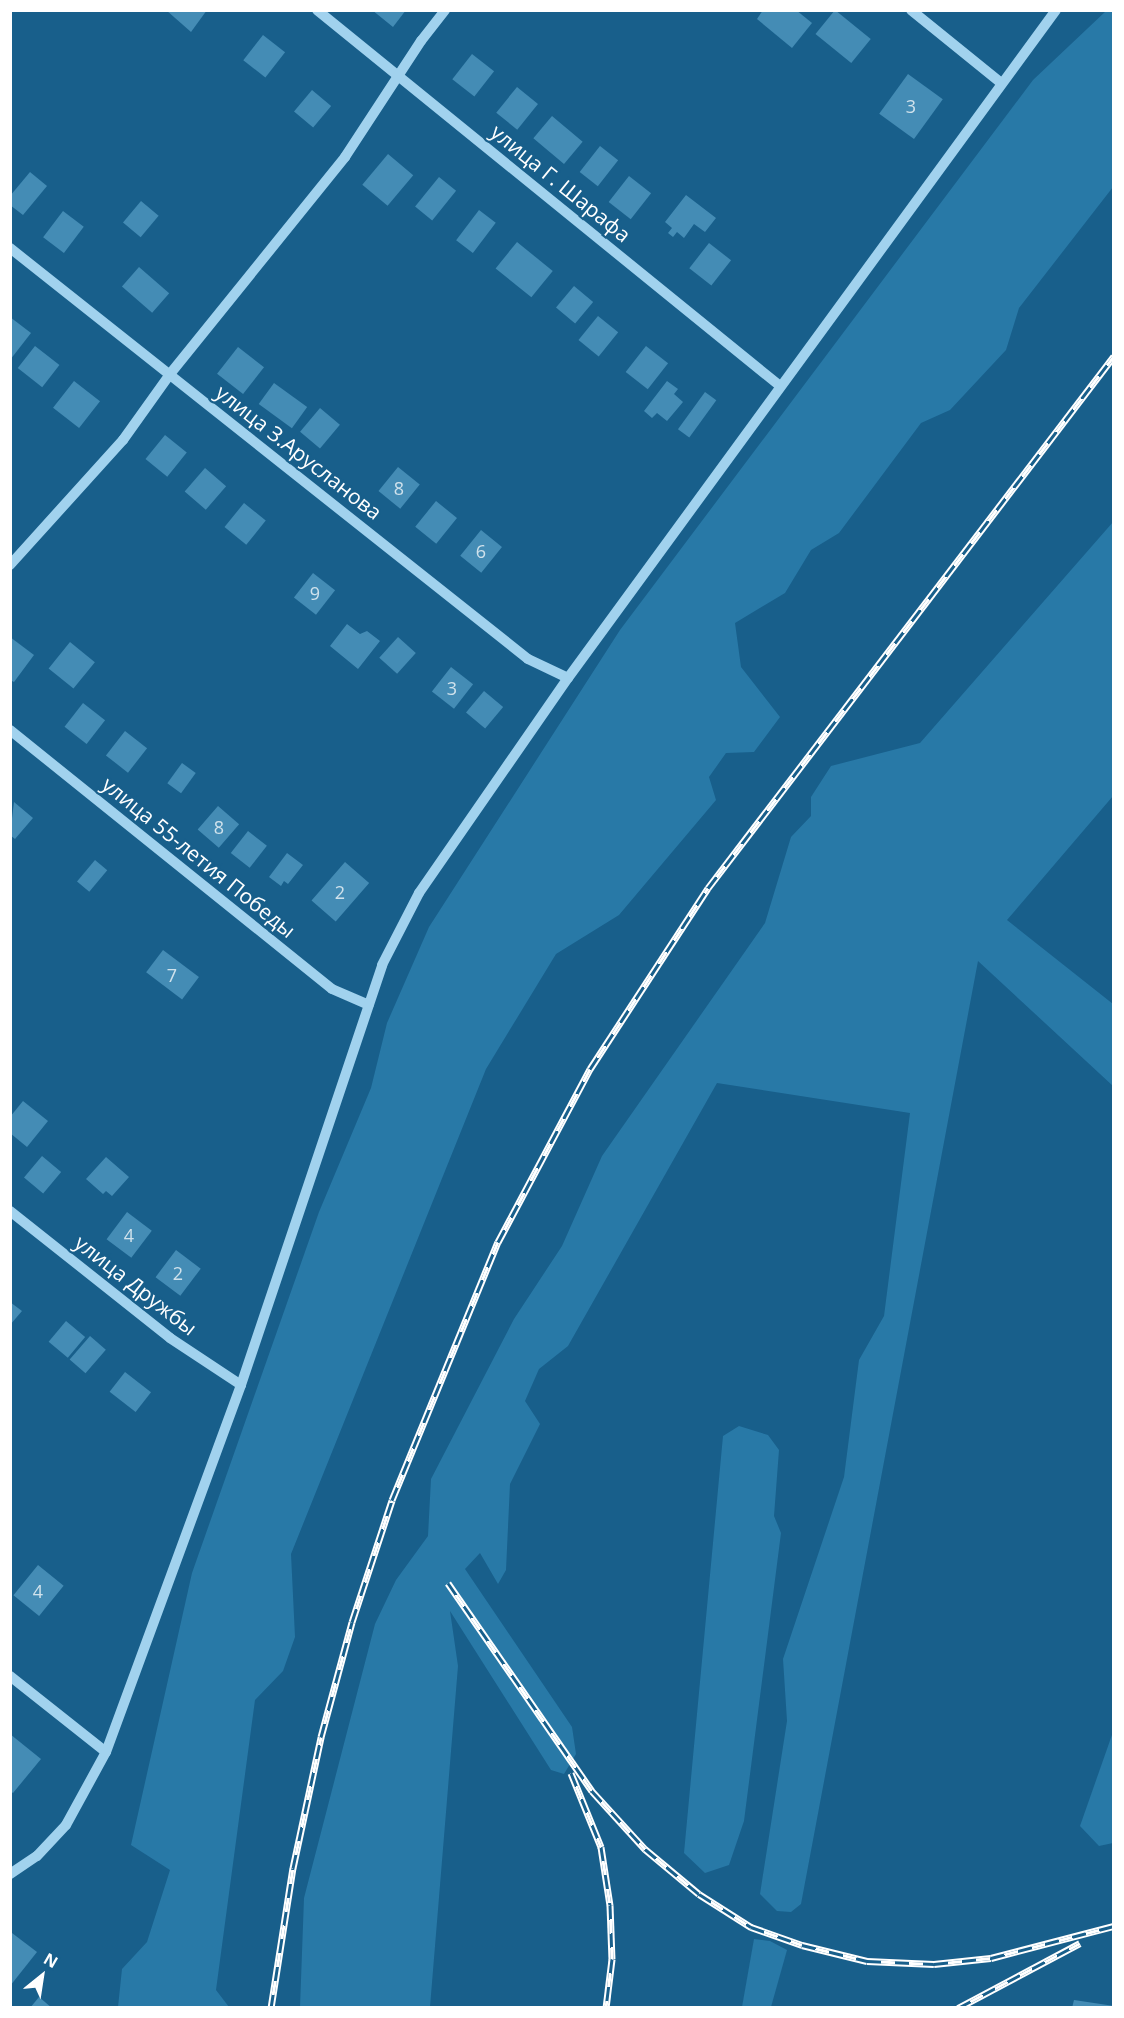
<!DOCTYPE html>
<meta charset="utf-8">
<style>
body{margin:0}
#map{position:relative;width:1124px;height:2018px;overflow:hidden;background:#185f8b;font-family:"Open Sans",sans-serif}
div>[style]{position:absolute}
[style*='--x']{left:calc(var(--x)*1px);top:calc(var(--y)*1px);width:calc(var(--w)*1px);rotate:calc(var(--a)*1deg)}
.green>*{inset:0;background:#2879a7}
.building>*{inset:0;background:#448cb5;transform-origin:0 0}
.minor>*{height:10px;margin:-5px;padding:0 5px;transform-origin:5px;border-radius:5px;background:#a1d2ee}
.rail>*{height:7px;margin-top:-3.5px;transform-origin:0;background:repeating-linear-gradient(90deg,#185f8b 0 14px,#fff 0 28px);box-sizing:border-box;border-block:2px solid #fff}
span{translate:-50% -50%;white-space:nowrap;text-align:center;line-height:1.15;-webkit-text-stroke:4.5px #185f8b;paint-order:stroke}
.number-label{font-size:18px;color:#d0e2ec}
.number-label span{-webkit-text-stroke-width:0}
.street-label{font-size:21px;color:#fff}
.frame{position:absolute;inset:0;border:12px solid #fff;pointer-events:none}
.north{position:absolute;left:12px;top:1946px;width:60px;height:60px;-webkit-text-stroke:4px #185f8b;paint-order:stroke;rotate:30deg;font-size:16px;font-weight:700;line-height:24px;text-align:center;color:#fff}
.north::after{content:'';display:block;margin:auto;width:21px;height:27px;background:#fff;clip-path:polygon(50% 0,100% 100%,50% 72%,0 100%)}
</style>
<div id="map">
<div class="green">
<i style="clip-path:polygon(1106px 11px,1114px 11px,1113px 187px,1019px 308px,1006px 350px,950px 410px,921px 423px,839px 533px,811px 550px,785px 593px,735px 623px,741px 667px,780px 717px,754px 752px,726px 753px,709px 777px,716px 800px,619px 915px,556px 954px,486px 1069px,291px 1554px,295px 1637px,283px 1671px,255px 1700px,216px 1990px,229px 2007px,118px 2007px,122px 1969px,147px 1942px,170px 1870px,131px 1845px,192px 1573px,319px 1212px,371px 1088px,387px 1023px,429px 927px,620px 630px,1033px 80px)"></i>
<i style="clip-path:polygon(1113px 522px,1113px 796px,1007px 920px,1113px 1004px,1113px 1086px,978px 961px,801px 1904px,791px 1912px,777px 1911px,760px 1894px,787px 1721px,783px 1659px,844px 1477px,859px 1360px,884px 1316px,910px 1113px,717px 1083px,568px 1346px,539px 1369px,525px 1401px,540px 1424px,510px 1484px,506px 1570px,498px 1584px,480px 1553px,465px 1569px,572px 1727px,576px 1754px,564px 1774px,551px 1770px,450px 1611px,458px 1666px,430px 2007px,300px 2007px,304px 1898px,375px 1624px,396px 1580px,428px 1536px,431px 1479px,514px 1319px,562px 1246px,602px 1156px,765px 923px,791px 837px,811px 816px,811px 797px,831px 766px,920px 743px)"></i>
<i style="clip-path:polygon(739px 1426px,768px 1435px,779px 1450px,774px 1516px,781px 1533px,744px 1821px,729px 1865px,705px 1873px,684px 1853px,723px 1436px)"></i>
<i style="clip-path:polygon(1113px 1732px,1113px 1843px,1099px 1846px,1080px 1826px)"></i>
<i style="clip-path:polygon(754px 1939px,770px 1941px,787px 1950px,771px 2007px,742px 2007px)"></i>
</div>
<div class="building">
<i style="clip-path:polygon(166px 10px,207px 10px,191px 32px)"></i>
<i style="clip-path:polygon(372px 10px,406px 10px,393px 27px)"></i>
<i style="clip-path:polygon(763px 10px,796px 10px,812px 23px,792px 48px,757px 19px)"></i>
<i style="left:835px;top:10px;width:46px;height:31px;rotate:39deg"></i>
<i style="left:263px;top:35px;width:28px;height:32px;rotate:38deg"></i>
<i style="left:472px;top:54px;width:28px;height:32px;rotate:38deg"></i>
<i style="left:908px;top:74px;width:43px;height:49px;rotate:36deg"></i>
<i style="left:517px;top:87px;width:27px;height:33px;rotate:39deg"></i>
<i style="left:312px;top:90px;width:25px;height:28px;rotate:40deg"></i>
<i style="left:552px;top:116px;width:40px;height:29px;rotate:40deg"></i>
<i style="left:600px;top:146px;width:23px;height:33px;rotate:38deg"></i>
<i style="left:388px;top:154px;width:33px;height:40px;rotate:40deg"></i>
<i style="clip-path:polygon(30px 172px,47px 186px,23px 215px,10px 205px,10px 196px)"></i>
<i style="left:629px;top:176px;width:28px;height:33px;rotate:38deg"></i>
<i style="left:439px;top:177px;width:22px;height:38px;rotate:39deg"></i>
<i style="clip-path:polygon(686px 195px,716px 218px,705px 232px,694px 224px,684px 238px,677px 232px,673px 237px,668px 233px,672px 228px,665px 222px)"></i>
<i style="left:141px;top:201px;width:23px;height:28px;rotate:40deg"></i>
<i style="left:479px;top:210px;width:21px;height:38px;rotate:37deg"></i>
<i style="left:63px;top:211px;width:26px;height:33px;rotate:37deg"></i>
<i style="left:517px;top:242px;width:46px;height:34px;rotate:39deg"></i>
<i style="left:709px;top:243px;width:28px;height:32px;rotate:38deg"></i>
<i style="left:139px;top:267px;width:40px;height:26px;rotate:41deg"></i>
<i style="left:574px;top:286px;width:25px;height:28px;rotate:40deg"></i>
<i style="left:598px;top:316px;width:26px;height:31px;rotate:39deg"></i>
<i style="clip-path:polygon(10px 317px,31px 333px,10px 360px)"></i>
<i style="left:35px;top:346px;width:31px;height:28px;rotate:38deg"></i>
<i style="left:646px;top:346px;width:28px;height:33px;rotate:38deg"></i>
<i style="left:238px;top:347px;width:33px;height:34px;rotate:38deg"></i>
<i style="left:74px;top:381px;width:33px;height:34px;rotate:38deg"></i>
<i style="clip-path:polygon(667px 381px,678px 389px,674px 394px,683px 402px,667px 421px,657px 413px,652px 418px,644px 411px)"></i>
<i style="left:274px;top:383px;width:41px;height:26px;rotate:36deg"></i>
<i style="left:705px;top:392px;width:14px;height:46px;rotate:36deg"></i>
<i style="left:320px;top:408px;width:26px;height:31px;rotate:40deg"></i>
<i style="left:165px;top:435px;width:28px;height:31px;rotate:39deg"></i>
<i style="left:398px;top:467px;width:28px;height:31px;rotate:39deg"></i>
<i style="left:205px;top:468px;width:28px;height:31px;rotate:41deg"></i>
<i style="left:436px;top:501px;width:27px;height:33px;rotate:39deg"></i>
<i style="left:244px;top:503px;width:28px;height:31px;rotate:39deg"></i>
<i style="left:481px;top:530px;width:27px;height:33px;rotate:39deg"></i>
<i style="left:313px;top:573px;width:28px;height:31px;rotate:38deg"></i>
<i style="clip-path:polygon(347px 624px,360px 634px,367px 631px,380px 641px,358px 669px,330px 646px)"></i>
<i style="clip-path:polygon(10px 637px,34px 655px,14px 682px,10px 680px)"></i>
<i style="left:398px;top:637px;width:24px;height:28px;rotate:42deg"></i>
<i style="left:70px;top:642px;width:32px;height:34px;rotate:39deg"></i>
<i style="left:451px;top:667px;width:28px;height:31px;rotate:38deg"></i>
<i style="left:484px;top:691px;width:25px;height:28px;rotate:40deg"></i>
<i style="left:83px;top:703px;width:28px;height:30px;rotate:38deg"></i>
<i style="left:125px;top:731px;width:28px;height:31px;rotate:38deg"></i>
<i style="left:182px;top:763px;width:17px;height:25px;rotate:36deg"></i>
<i style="clip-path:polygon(14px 802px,33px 818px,15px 839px,10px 835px)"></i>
<i style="left:218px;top:806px;width:28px;height:31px;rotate:41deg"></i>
<i style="left:248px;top:831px;width:24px;height:28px;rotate:38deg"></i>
<i style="clip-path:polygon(287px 853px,303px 865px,288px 884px,284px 881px,281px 886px,269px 877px)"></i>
<i style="left:95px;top:860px;width:16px;height:28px;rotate:40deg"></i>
<i style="left:345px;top:862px;width:32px;height:51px;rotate:41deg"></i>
<i style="left:163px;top:950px;width:45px;height:28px;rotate:37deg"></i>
<i style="clip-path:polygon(23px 1101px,48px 1121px,27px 1147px,10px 1133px,10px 1117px)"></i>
<i style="left:42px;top:1156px;width:25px;height:28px;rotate:40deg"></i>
<i style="clip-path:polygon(106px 1157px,129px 1177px,112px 1196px,106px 1191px,103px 1194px,86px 1179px)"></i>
<i style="left:127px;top:1212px;width:31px;height:34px;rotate:37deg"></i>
<i style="left:176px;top:1250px;width:31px;height:34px;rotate:37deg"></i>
<i style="clip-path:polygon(10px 1302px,22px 1311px,10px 1325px)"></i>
<i style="left:66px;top:1321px;width:25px;height:27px;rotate:40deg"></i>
<i style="left:90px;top:1336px;width:21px;height:31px;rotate:41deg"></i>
<i style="left:125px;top:1372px;width:33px;height:25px;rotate:38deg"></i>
<i style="left:38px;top:1565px;width:33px;height:39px;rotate:39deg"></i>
<i style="clip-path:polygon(10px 1734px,41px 1759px,13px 1793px,10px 1791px)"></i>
<i style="clip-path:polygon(12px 1933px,37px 1952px,10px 1986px,10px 1935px)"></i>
<i style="clip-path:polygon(39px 1997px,52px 2008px,30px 2008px)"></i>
<i style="clip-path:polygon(1074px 2000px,1114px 2006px,1114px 2008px,1072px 2008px)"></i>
</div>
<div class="minor">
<i style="--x:317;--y:10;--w:596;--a:39.08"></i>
<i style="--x:911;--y:10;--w:116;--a:39"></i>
<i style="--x:10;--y:248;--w:661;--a:38.43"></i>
<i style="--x:528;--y:659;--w:44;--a:25.4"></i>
<i style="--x:10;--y:565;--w:169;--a:-47.9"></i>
<i style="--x:123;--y:440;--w:81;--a:-54.5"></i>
<i style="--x:170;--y:374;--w:279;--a:-51.1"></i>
<i style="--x:345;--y:157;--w:139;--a:-56.8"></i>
<i style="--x:421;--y:41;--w:39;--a:-52"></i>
<i style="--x:10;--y:730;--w:413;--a:38.8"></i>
<i style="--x:332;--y:989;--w:40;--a:23.4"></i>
<i style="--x:10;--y:1211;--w:204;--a:38.4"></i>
<i style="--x:170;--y:1338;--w:85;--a:33.5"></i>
<i style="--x:10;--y:1676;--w:122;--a:38.4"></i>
<i style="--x:10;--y:1874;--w:32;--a:-34"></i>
<i style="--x:37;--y:1856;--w:42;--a:-46.9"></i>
<i style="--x:66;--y:1825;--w:83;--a:-61.3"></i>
<i style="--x:106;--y:1752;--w:391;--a:-69.8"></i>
<i style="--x:241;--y:1385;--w:443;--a:-71.4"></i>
<i style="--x:382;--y:965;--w:81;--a:-62.8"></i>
<i style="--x:419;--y:893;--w:262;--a:-55.3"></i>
<i style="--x:568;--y:678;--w:827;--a:-53.85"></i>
</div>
<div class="rail">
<i style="--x:448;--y:1583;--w:253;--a:55.3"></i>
<i style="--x:592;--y:1791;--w:79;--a:47.6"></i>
<i style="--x:645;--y:1849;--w:70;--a:39.8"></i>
<i style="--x:699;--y:1894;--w:62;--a:32.4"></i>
<i style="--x:751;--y:1927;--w:54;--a:19.4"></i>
<i style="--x:802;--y:1945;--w:67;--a:13.8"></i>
<i style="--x:867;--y:1961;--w:67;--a:2.6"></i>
<i style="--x:934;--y:1964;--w:57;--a:-6"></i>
<i style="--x:991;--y:1958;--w:127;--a:-14.6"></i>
<i style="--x:571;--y:1773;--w:80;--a:67.9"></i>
<i style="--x:601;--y:1847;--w:59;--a:81.2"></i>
<i style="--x:610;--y:1905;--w:54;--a:87.9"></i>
<i style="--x:612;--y:1959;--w:49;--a:97"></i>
<i style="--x:271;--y:2008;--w:142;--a:-81.1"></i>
<i style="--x:293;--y:1868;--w:134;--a:-77.9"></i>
<i style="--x:321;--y:1737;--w:119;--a:-74.9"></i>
<i style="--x:352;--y:1622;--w:128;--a:-71.8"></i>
<i style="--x:392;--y:1500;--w:279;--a:-67.7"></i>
<i style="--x:498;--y:1242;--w:196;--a:-62"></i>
<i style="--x:590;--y:1069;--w:216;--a:-56.9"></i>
<i style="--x:708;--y:888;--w:669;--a:-52.65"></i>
<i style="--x:958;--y:2008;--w:138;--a:-28"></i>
</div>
<div class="number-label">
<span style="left:911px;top:106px">3</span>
<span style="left:399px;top:488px">8</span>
<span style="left:481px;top:551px">6</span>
<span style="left:315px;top:593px">9</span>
<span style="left:452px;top:688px">3</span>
<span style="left:219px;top:827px">8</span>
<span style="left:340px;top:892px">2</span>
<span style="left:172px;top:975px">7</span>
<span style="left:129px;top:1235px">4</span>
<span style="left:178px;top:1273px">2</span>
<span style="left:38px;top:1591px">4</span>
</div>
<div class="street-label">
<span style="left:561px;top:183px;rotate:39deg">улица Г. Шарафа</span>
<span style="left:299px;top:452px;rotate:38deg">улица З.Арусланова</span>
<span style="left:199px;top:857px;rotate:39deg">улица 55-летия Победы</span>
<span style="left:136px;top:1285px;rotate:38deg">улица Дружбы</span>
</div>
<div class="frame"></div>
<div class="north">N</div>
</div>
